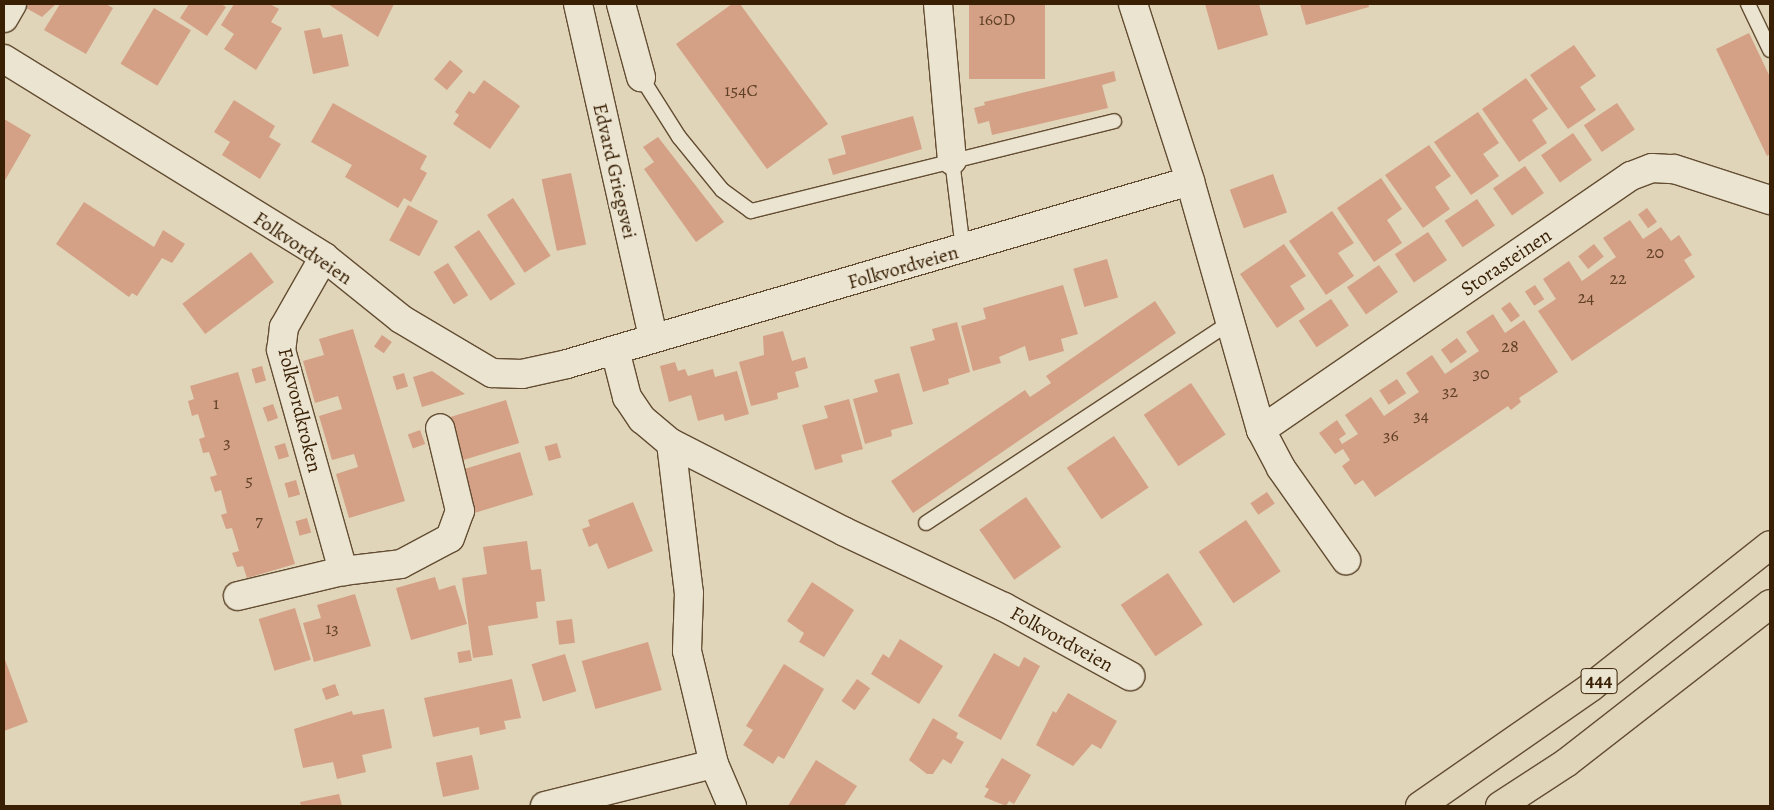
<!DOCTYPE html>
<style>
body{margin:0}
#map{position:relative;width:1774px;height:810px;overflow:hidden;background:#e0d5b8;font-family:Alegreya,serif}
div>[style]{position:absolute}
[style*='--x']{left:calc(var(--x)*1px);top:calc(var(--y)*1px);width:calc(var(--w)*1px);rotate:calc(var(--a)*1deg)}
.building>*{inset:0;background:#d4a086;transform-origin:0 0}
.roads{filter:drop-shadow(1px 0 #634d32) drop-shadow(-1px 0 #634d32) drop-shadow(0 1px #634d32) drop-shadow(0 -1px #634d32)}
.service>*{height:14px;margin:-7px;padding:0 7px;transform-origin:7px;border-radius:7px;background:#ebe4d1}
.minor>*{height:28px;margin:-14px;padding:0 14px;transform-origin:14px;border-radius:14px;background:#ebe4d1}
.trunk>*{height:28px;margin:-14px;padding:0 14px;transform-origin:14px;border-radius:14px;background:#e0d5b8}
span{translate:-50% -50%;white-space:nowrap;text-align:center;line-height:1.15;-webkit-text-stroke:4.5px #ebe4d1;paint-order:stroke}
.number-label{font-size:18px;color:#604025}
.number-label span{-webkit-text-stroke-width:0}
.shield-label span{padding:1px 4px;background:#ebe4d1;border:1px solid;border-radius:4px;-webkit-text-stroke-width:0}
.shield-label{font-size:19px;color:#392005;font-weight:700}
.street-label{font-size:20px;color:#392005}
.frame{position:absolute;inset:0;border:5px solid #392005;pointer-events:none}
</style>
<div id="map">
<div class="building">
<i style="clip-path:polygon(29px 4px,56px 4px,42px 17px,26px 8px)"></i>
<i style="clip-path:polygon(60px 4px,106px 4px,113px 8px,86px 54px,44px 30px)"></i>
<i style="clip-path:polygon(189px 4px,221px 4px,226px 7px,207px 36px,180px 18px)"></i>
<i style="clip-path:polygon(234px 4px,270px 4px,279px 9px,271px 22px,282px 28px,256px 70px,224px 49px,234px 34px,221px 25px)"></i>
<i style="clip-path:polygon(328px 4px,394px 4px,378px 37px)"></i>
<i style="clip-path:polygon(732px 4px,740px 4px,828px 124px,767px 169px,676px 44px)"></i>
<i style="left:969px;top:4px;width:76px;height:75px"></i>
<i style="clip-path:polygon(1205px 4px,1259px 4px,1268px 35px,1218px 50px)"></i>
<i style="clip-path:polygon(1300px 4px,1368px 4px,1369px 7px,1306px 25px)"></i>
<i style="left:154px;top:8px;width:43px;height:65px;rotate:31deg"></i>
<i style="clip-path:polygon(320px 28px,323px 38px,342px 34px,349px 66px,313px 74px,304px 31px)"></i>
<i style="clip-path:polygon(1749px 33px,1770px 77px,1770px 154px,1767px 156px,1716px 49px)"></i>
<i style="clip-path:polygon(1574px 45px,1596px 76px,1580px 87px,1596px 110px,1568px 129px,1530px 75px)"></i>
<i style="left:450px;top:60px;width:17px;height:25px;rotate:40deg"></i>
<i style="clip-path:polygon(1114px 71px,1116px 81px,1102px 85px,1108px 108px,992px 135px,989px 121px,978px 124px,974px 108px,985px 105px,984px 102px)"></i>
<i style="clip-path:polygon(1526px 78px,1548px 109px,1532px 120px,1547px 143px,1519px 162px,1482px 109px)"></i>
<i style="clip-path:polygon(484px 80px,520px 106px,490px 149px,453px 124px,459px 115px,455px 112px,469px 91px,474px 94px)"></i>
<i style="clip-path:polygon(234px 100px,275px 126px,269px 137px,281px 144px,260px 179px,222px 155px,230px 142px,214px 132px)"></i>
<i style="clip-path:polygon(333px 103px,427px 156px,420px 169px,427px 173px,411px 202px,404px 198px,398px 208px,345px 177px,352px 165px,311px 142px)"></i>
<i style="left:1617px;top:103px;width:32px;height:40px;rotate:56deg"></i>
<i style="clip-path:polygon(1478px 112px,1499px 143px,1483px 154px,1499px 176px,1471px 195px,1434px 142px)"></i>
<i style="clip-path:polygon(913px 116px,922px 149px,833px 175px,828px 159px,846px 154px,841px 136px)"></i>
<i style="clip-path:polygon(4px 119px,31px 135px,4px 182px)"></i>
<i style="left:1573px;top:133px;width:33px;height:39px;rotate:55deg"></i>
<i style="clip-path:polygon(658px 137px,724px 222px,696px 242px,644px 169px,654px 162px,643px 147px)"></i>
<i style="clip-path:polygon(1429px 145px,1451px 176px,1435px 187px,1450px 209px,1423px 228px,1385px 175px)"></i>
<i style="left:1525px;top:166px;width:33px;height:39px;rotate:55deg"></i>
<i style="left:571px;top:173px;width:73px;height:30px;rotate:78deg"></i>
<i style="left:1273px;top:174px;width:41px;height:46px;rotate:70deg"></i>
<i style="clip-path:polygon(1381px 178px,1402px 209px,1387px 220px,1402px 243px,1374px 262px,1337px 208px)"></i>
<i style="left:513px;top:198px;width:69px;height:31px;rotate:57deg"></i>
<i style="left:1477px;top:199px;width:32px;height:39px;rotate:56deg"></i>
<i style="clip-path:polygon(84px 202px,154px 247px,163px 230px,185px 244px,172px 263px,162px 258px,137px 296px,132px 293px,129px 297px,56px 244px)"></i>
<i style="left:408px;top:205px;width:34px;height:40px;rotate:28deg"></i>
<i style="left:1647px;top:208px;width:17px;height:11px;rotate:54deg"></i>
<i style="clip-path:polygon(1332px 211px,1354px 243px,1338px 253px,1354px 276px,1326px 295px,1289px 241px)"></i>
<i style="clip-path:polygon(1630px 220px,1643px 239px,1661px 227px,1671px 241px,1679px 235px,1692px 255px,1684px 260px,1695px 277px,1572px 361px,1538px 311px,1556px 299px,1543px 279px,1569px 261px,1582px 281px,1616px 257px,1603px 238px)"></i>
<i style="left:479px;top:230px;width:65px;height:30px;rotate:56deg"></i>
<i style="left:1428px;top:232px;width:34px;height:40px;rotate:56deg"></i>
<i style="clip-path:polygon(1284px 244px,1306px 276px,1290px 286px,1305px 309px,1277px 328px,1240px 274px)"></i>
<i style="left:1594px;top:244px;width:16px;height:20px;rotate:52deg"></i>
<i style="left:251px;top:252px;width:38px;height:86px;rotate:53deg"></i>
<i style="left:1107px;top:259px;width:40px;height:35px;rotate:74deg"></i>
<i style="left:448px;top:263px;width:38px;height:17px;rotate:58deg"></i>
<i style="left:1379px;top:265px;width:33px;height:39px;rotate:55deg"></i>
<i style="clip-path:polygon(1063px 285px,1078px 334px,1061px 339px,1064px 351px,1029px 361px,1025px 346px,999px 357px,1001px 363px,973px 371px,961px 326px,986px 319px,983px 308px)"></i>
<i style="left:1535px;top:285px;width:17px;height:12px;rotate:57deg"></i>
<i style="left:1331px;top:299px;width:32px;height:39px;rotate:56deg"></i>
<i style="clip-path:polygon(1155px 301px,1176px 333px,913px 513px,891px 481px,1025px 390px,1030px 397px,1051px 383px,1046px 376px)"></i>
<i style="left:1510px;top:302px;width:17px;height:11px;rotate:54deg"></i>
<i style="clip-path:polygon(1493px 314px,1505px 333px,1524px 320px,1558px 372px,1519px 398px,1521px 402px,1511px 410px,1508px 406px,1375px 497px,1363px 480px,1355px 485px,1342px 466px,1350px 460px,1343px 449px,1335px 454px,1319px 433px,1337px 420px,1346px 434px,1339px 439px,1342px 444px,1358px 434px,1345px 415px,1371px 397px,1384px 416px,1419px 392px,1406px 373px,1432px 355px,1445px 374px,1479px 351px,1466px 332px)"></i>
<i style="clip-path:polygon(957px 322px,970px 372px,948px 379px,949px 384px,923px 392px,910px 347px,935px 340px,932px 329px)"></i>
<i style="clip-path:polygon(353px 329px,405px 501px,349px 518px,336px 474px,358px 467px,354px 454px,332px 460px,319px 416px,342px 409px,338px 396px,315px 403px,303px 361px,324px 355px,319px 339px)"></i>
<i style="clip-path:polygon(783px 331px,792px 361px,805px 357px,808px 368px,795px 372px,799px 387px,777px 393px,778px 399px,751px 406px,739px 362px,764px 355px,763px 336px)"></i>
<i style="left:382px;top:335px;width:12px;height:14px;rotate:35deg"></i>
<i style="left:1457px;top:338px;width:17px;height:20px;rotate:54deg"></i>
<i style="clip-path:polygon(675px 362px,678px 371px,685px 369px,688px 376px,713px 369px,715px 377px,737px 371px,749px 414px,725px 421px,723px 414px,698px 421px,691px 395px,669px 402px,660px 366px)"></i>
<i style="left:262px;top:366px;width:15px;height:11px;rotate:74deg"></i>
<i style="clip-path:polygon(432px 371px,465px 394px,422px 407px,413px 377px)"></i>
<i style="clip-path:polygon(238px 372px,295px 564px,247px 578px,243px 566px,237px 567px,232px 553px,239px 551px,236px 541px,232px 528px,226px 529px,221px 515px,227px 513px,221px 490px,215px 492px,210px 477px,217px 475px,209px 452px,203px 453px,199px 439px,205px 437px,198px 414px,192px 416px,188px 401px,194px 399px,190px 386px)"></i>
<i style="left:404px;top:373px;width:14px;height:12px;rotate:73deg"></i>
<i style="clip-path:polygon(899px 373px,913px 424px,891px 430px,892px 436px,865px 444px,853px 399px,878px 392px,874px 380px)"></i>
<i style="left:1397px;top:379px;width:17px;height:21px;rotate:57deg"></i>
<i style="left:1191px;top:383px;width:62px;height:57px;rotate:56deg"></i>
<i style="clip-path:polygon(849px 399px,863px 449px,841px 455px,843px 462px,815px 470px,802px 425px,828px 418px,824px 406px)"></i>
<i style="left:506px;top:400px;width:45px;height:65px;rotate:73deg"></i>
<i style="left:273px;top:404px;width:15px;height:11px;rotate:70deg"></i>
<i style="left:420px;top:430px;width:15px;height:13px;rotate:70deg"></i>
<i style="left:1114px;top:436px;width:62px;height:57px;rotate:56deg"></i>
<i style="left:285px;top:443px;width:14px;height:11px;rotate:73deg"></i>
<i style="left:557px;top:443px;width:15px;height:13px;rotate:74deg"></i>
<i style="left:520px;top:452px;width:45px;height:64px;rotate:73deg"></i>
<i style="left:296px;top:480px;width:15px;height:12px;rotate:74deg"></i>
<i style="left:1267px;top:492px;width:14px;height:20px;rotate:56deg"></i>
<i style="left:1026px;top:497px;width:61px;height:57px;rotate:55deg"></i>
<i style="clip-path:polygon(633px 502px,653px 551px,608px 569px,597px 543px,589px 547px,582px 529px,590px 526px,588px 520px)"></i>
<i style="left:307px;top:518px;width:15px;height:12px;rotate:74deg"></i>
<i style="left:1246px;top:520px;width:62px;height:57px;rotate:56deg"></i>
<i style="clip-path:polygon(527px 541px,531px 570px,541px 569px,545px 601px,536px 602px,538px 618px,488px 626px,493px 655px,473px 658px,462px 578px,487px 574px,483px 547px)"></i>
<i style="left:1168px;top:573px;width:62px;height:57px;rotate:56deg"></i>
<i style="clip-path:polygon(435px 577px,439px 590px,455px 585px,467px 624px,411px 640px,396px 588px)"></i>
<i style="clip-path:polygon(812px 582px,854px 610px,824px 657px,799px 642px,804px 633px,787px 621px)"></i>
<i style="clip-path:polygon(355px 594px,371px 646px,314px 662px,303px 623px,321px 618px,317px 605px)"></i>
<i style="left:295px;top:608px;width:54px;height:38px;rotate:73deg"></i>
<i style="left:572px;top:619px;width:24px;height:16px;rotate:83deg"></i>
<i style="clip-path:polygon(900px 639px,943px 666px,919px 704px,871px 674px,883px 654px,889px 658px)"></i>
<i style="left:648px;top:642px;width:50px;height:69px;rotate:74deg"></i>
<i style="left:470px;top:650px;width:11px;height:13px;rotate:80deg"></i>
<i style="clip-path:polygon(994px 653px,1019px 667px,1024px 657px,1040px 666px,1001px 740px,958px 716px)"></i>
<i style="left:565px;top:654px;width:39px;height:35px;rotate:73deg"></i>
<i style="clip-path:polygon(4px 657px,28px 722px,4px 731px)"></i>
<i style="clip-path:polygon(784px 664px,824px 689px,784px 759px,778px 756px,773px 764px,743px 745px,753px 730px,746px 726px)"></i>
<i style="clip-path:polygon(512px 679px,521px 718px,504px 721px,506px 729px,480px 735px,479px 727px,433px 737px,424px 698px)"></i>
<i style="left:857px;top:679px;width:16px;height:27px;rotate:35deg"></i>
<i style="left:335px;top:684px;width:12px;height:14px;rotate:70deg"></i>
<i style="clip-path:polygon(1068px 693px,1117px 721px,1101px 749px,1092px 744px,1073px 766px,1036px 745px,1053px 711px,1056px 713px)"></i>
<i style="clip-path:polygon(384px 709px,392px 748px,362px 755px,366px 772px,337px 779px,333px 762px,303px 768px,294px 729px,352px 711px,353px 715px)"></i>
<i style="clip-path:polygon(933px 718px,958px 733px,956px 738px,964px 742px,951px 764px,943px 759px,933px 774px,927px 774px,909px 760px)"></i>
<i style="left:472px;top:755px;width:35px;height:37px;rotate:78deg"></i>
<i style="clip-path:polygon(1002px 758px,1031px 775px,1014px 804px,1009px 801px,1006px 806px,984px 797px,989px 789px,985px 787px)"></i>
<i style="clip-path:polygon(816px 760px,857px 786px,844px 806px,788px 806px)"></i>
<i style="clip-path:polygon(339px 794px,342px 806px,301px 806px,300px 802px)"></i>
</div>
<div class="roads">
<div class="service">
<i style="--x:1748;--y:4;--w:51;--a:64.4"></i>
<i style="--x:641;--y:77;--w:71;--a:57.7"></i>
<i style="--x:679;--y:137;--w:68;--a:50.9"></i>
<i style="--x:722;--y:190;--w:36;--a:36"></i>
<i style="--x:751;--y:211;--w:374;--a:-13.9"></i>
<i style="--x:952;--y:160;--w:91;--a:83"></i>
<i style="--x:926;--y:523;--w:362;--a:-33.4"></i>
</div>
<div class="minor">
<i style="--x:578;--y:4;--w:342;--a:77.3"></i>
<i style="--x:621;--y:4;--w:76;--a:74.7"></i>
<i style="--x:938;--y:4;--w:157;--a:84.9"></i>
<i style="--x:1133;--y:4;--w:186;--a:72.1"></i>
<i style="--x:1190;--y:181;--w:259;--a:74.1"></i>
<i style="--x:1261;--y:430;--w:43;--a:62.2"></i>
<i style="--x:1281;--y:468;--w:113;--a:54.8"></i>
<i style="--x:4;--y:18;--w:16;--a:-60"></i>
<i style="--x:4;--y:59;--w:376;--a:31.7"></i>
<i style="--x:324;--y:257;--w:99;--a:38.8"></i>
<i style="--x:401;--y:319;--w:106;--a:30.7"></i>
<i style="--x:492;--y:373;--w:30;--a:2"></i>
<i style="--x:522;--y:374;--w:46;--a:-12.5"></i>
<i style="--x:567;--y:364;--w:649;--a:-16.37"></i>
<i style="--x:324;--y:257;--w:81;--a:119.7"></i>
<i style="--x:284;--y:327;--w:23;--a:97"></i>
<i style="--x:281;--y:350;--w:230;--a:74.3"></i>
<i style="--x:343;--y:571;--w:58;--a:-6.9"></i>
<i style="--x:401;--y:564;--w:55;--a:-28"></i>
<i style="--x:450;--y:538;--w:29;--a:-70"></i>
<i style="--x:460;--y:511;--w:85;--a:-103.5"></i>
<i style="--x:615;--y:350;--w:49;--a:75.7"></i>
<i style="--x:627;--y:397;--w:27;--a:56"></i>
<i style="--x:642;--y:419;--w:38;--a:40"></i>
<i style="--x:671;--y:443;--w:195;--a:27.1"></i>
<i style="--x:845;--y:532;--w:176;--a:25.3"></i>
<i style="--x:1004;--y:607;--w:144;--a:28.7"></i>
<i style="--x:1261;--y:430;--w:449;--a:-34.5"></i>
<i style="--x:1631;--y:176;--w:22;--a:-21"></i>
<i style="--x:1652;--y:168;--w:22;--a:3"></i>
<i style="--x:1674;--y:169;--w:101;--a:17.9"></i>
<i style="--x:671;--y:443;--w:151;--a:83.2"></i>
<i style="--x:689;--y:593;--w:58;--a:92"></i>
<i style="--x:687;--y:651;--w:116;--a:76.6"></i>
<i style="--x:714;--y:764;--w:46;--a:66.8"></i>
<i style="--x:238;--y:596;--w:108;--a:-13.4"></i>
<i style="--x:545;--y:806;--w:174;--a:-14"></i>
</div>
<div class="trunk">
<i style="--x:1420;--y:806;--w:208;--a:-34.8"></i>
<i style="--x:1591;--y:687;--w:228;--a:-38.4"></i>
<i style="--x:1500;--y:806;--w:79;--a:-33.1"></i>
<i style="--x:1566;--y:763;--w:259;--a:-37.9"></i>
</div>
</div>
<div class="number-label">
<span style="left:997px;top:19px">160D</span>
<span style="left:741px;top:90px">154C</span>
<span style="left:1655px;top:252px">20</span>
<span style="left:1618px;top:278px">22</span>
<span style="left:1586px;top:297px">24</span>
<span style="left:1510px;top:346px">28</span>
<span style="left:1481px;top:373px">30</span>
<span style="left:1450px;top:391px">32</span>
<span style="left:216px;top:403px">1</span>
<span style="left:1421px;top:415px">34</span>
<span style="left:1391px;top:435px">36</span>
<span style="left:227px;top:442px">3</span>
<span style="left:249px;top:480px">5</span>
<span style="left:259px;top:520px">7</span>
<span style="left:332px;top:628px">13</span>
</div>
<div class="shield-label">
<span style="left:1599px;top:681px">444</span>
</div>
<div class="street-label">
<span style="left:615px;top:171px;rotate:77deg">Edvard Griegsvei</span>
<span style="left:303px;top:248px;rotate:34deg">Folkvordveien</span>
<span style="left:1506px;top:262px;rotate:-34deg">Storasteinen</span>
<span style="left:903px;top:267px;rotate:-16deg">Folkvordveien</span>
<span style="left:300px;top:410px;rotate:76deg">Folkvordkroken</span>
<span style="left:1062px;top:639px;rotate:29deg">Folkvordveien</span>
</div>
<div class="frame"></div>
</div>
